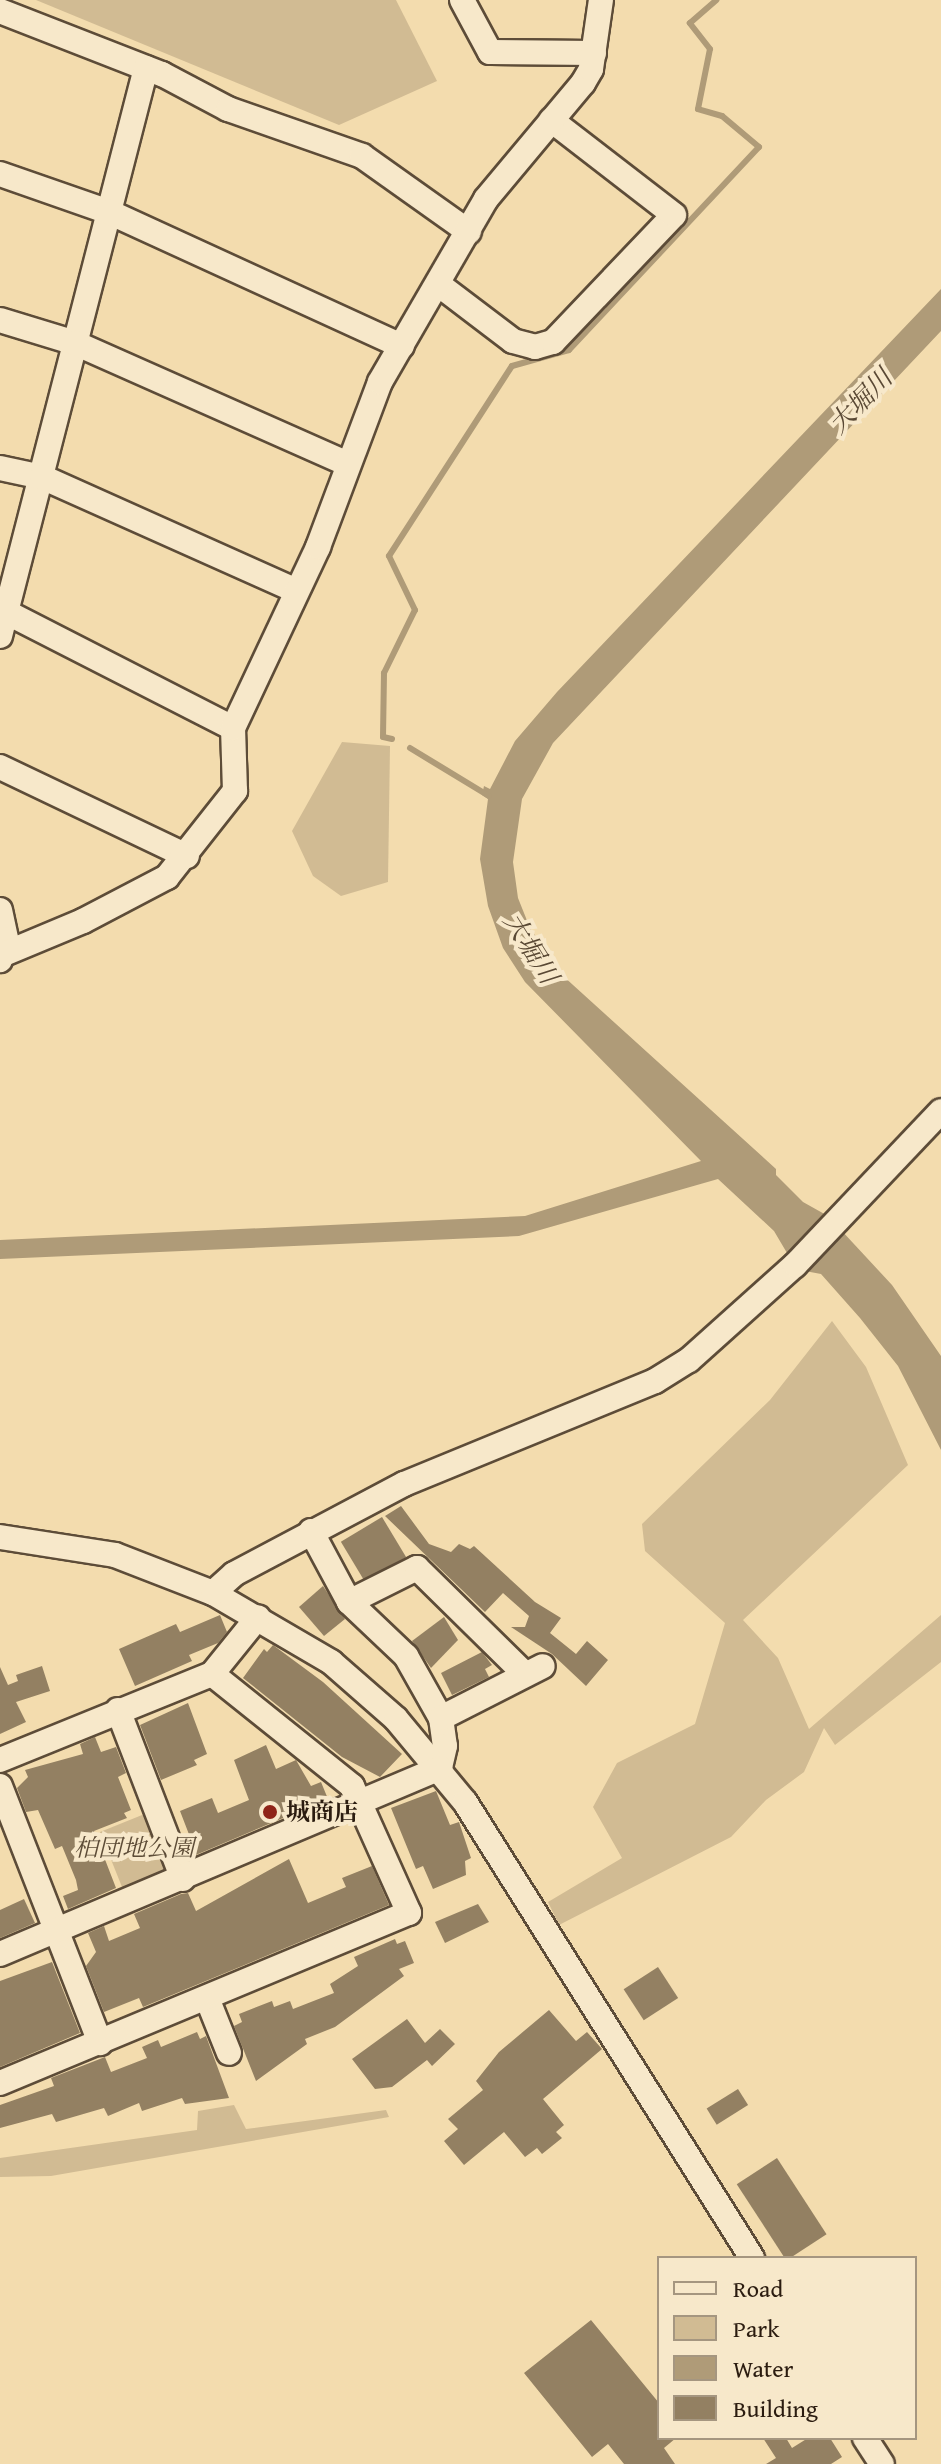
<!DOCTYPE html>
<meta charset="utf-8">
<style>
body{margin:0}
#map{position:relative;width:941px;height:2464px;overflow:hidden;background:#f3dcae;font-family:"Gentium Book Plus","Noto Serif JP",serif}
div>[style]{position:absolute}
[style*='--x']{left:calc(var(--x)*1px);top:calc(var(--y)*1px);width:calc(var(--w)*1px);rotate:calc(var(--a)*1deg)}
.green>*{inset:0;background:#d1bb93}
.water>*{inset:0;background:#af9b78}
.stream>*{height:6px;margin:-3px;padding:0 3px;transform-origin:3px;border-radius:3px;background:#af9b78}
.building>*{inset:0;background:#938062;transform-origin:0 0}
.roads{filter:drop-shadow(2px 0 #5d4c38) drop-shadow(-2px 0 #5d4c38) drop-shadow(0 2px #5d4c38) drop-shadow(0 -2px #5d4c38)}
.minor>*{height:24px;margin:-12px;padding:0 12px;transform-origin:12px;border-radius:12px;background:#f7e8ca}
.dots>*{width:22px;height:22px;translate:-50% -50%;box-sizing:border-box;border:4px solid #f7e8ca;border-radius:50%}
span{translate:-50% -50%;white-space:nowrap;text-align:center;line-height:1.15;-webkit-text-stroke:8px #f7e8ca;paint-order:stroke}
.poi-label{font-size:24px;color:#2b1c10;font-weight:700}
.left{translate:0 -50%;text-align:left}
.park-label{font-size:24px;color:#5d4c37;font-style:italic}
.water-label{font-size:26px;color:#594834;font-style:italic}
.legend{position:absolute;left:657px;top:2256px;width:260px;height:184px;box-sizing:border-box;background:#f7e8ca;border:2px solid #a59680;margin:0;padding:10px 14px;list-style:none;font-size:24px;color:#2b1c10}
.legend li{display:flex;align-items:center;gap:16px;height:40px}
.legend b{width:40px;border:2px solid #a59680}
</style>
<div id="map">
<div class="green">
<i style="clip-path:polygon(36px 0,396px 0,437px 81px,339px 125px)"></i>
<i style="clip-path:polygon(342px 742px,390px 746px,388px 882px,341px 896px,313px 876px,292px 831px)"></i>
<i style="clip-path:polygon(832px 1321px,866px 1367px,908px 1465px,743px 1620px,778px 1658px,809px 1729px,941px 1615px,941px 1662px,835px 1745px,824px 1728px,804px 1772px,766px 1800px,731px 1837px,559px 1925px,548px 1902px,622px 1858px,593px 1807px,617px 1763px,695px 1724px,725px 1623px,645px 1551px,642px 1524px,770px 1400px)"></i>
<i style="clip-path:polygon(147px 1813px,167px 1864px,160px 1877px,124px 1892px,100px 1832px)"></i>
<i style="clip-path:polygon(234px 2105px,246px 2129px,386px 2110px,389px 2117px,51px 2176px,0 2177px,0 2158px,197px 2130px,198px 2111px)"></i>
</div>
<div class="water">
<i style="clip-path:polygon(941px 289px,941px 331px,553px 743px,522px 799px,513px 862px,518px 898px,530px 928px,562px 975px,776px 1169px,776px 1175px,803px 1202px,828px 1216px,892px 1285px,941px 1356px,941px 1450px,898px 1366px,860px 1318px,821px 1274px,805px 1271px,807px 1264px,787px 1253px,774px 1231px,718px 1179px,519px 1236px,0 1259px,0 1240px,525px 1216px,701px 1161px,525px 982px,503px 948px,488px 906px,480px 859px,488px 799px,482px 795px,484px 786px,490px 789px,515px 741px,557px 692px)"></i>
</div>
<div class="stream">
<i style="--x:392;--y:739;--w:9;--a:-167"></i>
<i style="--x:383;--y:737;--w:64;--a:-89.1"></i>
<i style="--x:384;--y:673;--w:70;--a:-63.8"></i>
<i style="--x:415;--y:610;--w:60;--a:-115.7"></i>
<i style="--x:389;--y:556;--w:226;--a:-57.1"></i>
<i style="--x:512;--y:366;--w:59;--a:-15.7"></i>
<i style="--x:569;--y:350;--w:278;--a:-46.9"></i>
<i style="--x:759;--y:147;--w:48;--a:-140"></i>
<i style="--x:722;--y:116;--w:25;--a:-164"></i>
<i style="--x:698;--y:109;--w:61;--a:-78.7"></i>
<i style="--x:710;--y:49;--w:33;--a:-128"></i>
<i style="--x:690;--y:23;--w:35;--a:-41"></i>
<i style="--x:410;--y:748;--w:92;--a:31.3"></i>
</div>
<div class="building">
<i style="clip-path:polygon(401px 1506px,429px 1544px,451px 1552px,459px 1544px,470px 1549px,474px 1546px,535px 1602px,561px 1618px,550px 1633px,576px 1654px,587px 1641px,608px 1660px,586px 1686px,552px 1654px,511px 1627px,525px 1627px,529px 1616px,503px 1593px,485px 1612px,385px 1516px)"></i>
<i style="left:382px;top:1517px;width:47px;height:48px;rotate:59deg"></i>
<i style="clip-path:polygon(323px 1586px,345px 1619px,324px 1636px,299px 1607px)"></i>
<i style="clip-path:polygon(220px 1615px,227px 1632px,218px 1643px,189px 1655px,192px 1661px,135px 1686px,119px 1649px,176px 1624px,180px 1632px)"></i>
<i style="clip-path:polygon(444px 1617px,458px 1640px,431px 1668px,412px 1641px)"></i>
<i style="clip-path:polygon(273px 1645px,323px 1682px,402px 1754px,380px 1777px,342px 1757px,243px 1678px,264px 1649px,267px 1652px)"></i>
<i style="clip-path:polygon(482px 1652px,492px 1665px,485px 1669px,489px 1677px,452px 1695px,441px 1673px)"></i>
<i style="clip-path:polygon(42px 1666px,50px 1691px,16px 1702px,26px 1722px,0 1734px,0 1667px,8px 1685px,18px 1681px,16px 1675px)"></i>
<i style="clip-path:polygon(188px 1703px,207px 1754px,194px 1760px,197px 1765px,161px 1780px,140px 1725px)"></i>
<i style="clip-path:polygon(95px 1737px,101px 1752px,116px 1747px,126px 1773px,118px 1777px,131px 1810px,124px 1813px,127px 1818px,94px 1831px,116px 1888px,68px 1909px,63px 1896px,78px 1890px,76px 1880px,62px 1846px,55px 1849px,38px 1810px,26px 1812px,17px 1788px,28px 1777px,25px 1770px,83px 1754px,80px 1744px)"></i>
<i style="clip-path:polygon(266px 1745px,276px 1769px,296px 1760px,311px 1786px,321px 1782px,328px 1799px,191px 1857px,184px 1839px,190px 1837px,180px 1811px,212px 1798px,218px 1813px,249px 1800px,234px 1760px)"></i>
<i style="clip-path:polygon(436px 1791px,450px 1825px,459px 1822px,471px 1858px,465px 1861px,466px 1875px,433px 1889px,423px 1866px,416px 1869px,391px 1808px)"></i>
<i style="clip-path:polygon(289px 1859px,308px 1903px,346px 1887px,342px 1878px,372px 1866px,389px 1905px,143px 2007px,139px 1998px,104px 2012px,86px 1966px,96px 1952px,88px 1933px,104px 1926px,109px 1941px,140px 1928px,134px 1914px,181px 1894px,188px 1893px,196px 1911px)"></i>
<i style="clip-path:polygon(24px 1899px,35px 1923px,0 1938px,0 1910px)"></i>
<i style="clip-path:polygon(478px 1904px,489px 1922px,445px 1943px,435px 1922px)"></i>
<i style="clip-path:polygon(395px 1939px,397px 1944px,405px 1941px,414px 1963px,399px 1969px,404px 1976px,335px 2027px,305px 2039px,307px 2044px,256px 2081px,234px 2026px,242px 2022px,239px 2014px,272px 2001px,274px 2007px,290px 2001px,293px 2009px,334px 1993px,330px 1984px,358px 1966px,354px 1957px)"></i>
<i style="clip-path:polygon(52px 1962px,80px 2033px,0 2067px,0 1981px)"></i>
<i style="left:658px;top:1967px;width:37px;height:41px;rotate:57deg"></i>
<i style="clip-path:polygon(549px 2010px,576px 2041px,587px 2032px,602px 2049px,543px 2099px,564px 2125px,556px 2132px,562px 2138px,542px 2154px,537px 2148px,525px 2157px,504px 2132px,464px 2165px,444px 2141px,458px 2129px,448px 2119px,483px 2090px,476px 2081px,499px 2052px)"></i>
<i style="clip-path:polygon(407px 2019px,425px 2043px,440px 2029px,455px 2044px,432px 2066px,427px 2060px,392px 2087px,375px 2089px,352px 2059px)"></i>
<i style="clip-path:polygon(197px 2032px,200px 2039px,206px 2036px,229px 2098px,185px 2104px,182px 2098px,142px 2111px,139px 2103px,108px 2116px,104px 2108px,56px 2122px,52px 2114px,0 2128px,0 2105px,54px 2086px,51px 2078px,105px 2057px,111px 2072px,147px 2058px,142px 2047px,158px 2040px,161px 2047px)"></i>
<i style="left:738px;top:2089px;width:19px;height:37px;rotate:58deg"></i>
<i style="left:777px;top:2158px;width:91px;height:48px;rotate:57deg"></i>
<i style="clip-path:polygon(591px 2320px,659px 2403px,659px 2438px,676px 2438px,664px 2448px,675px 2464px,624px 2464px,608px 2444px,592px 2457px,524px 2373px)"></i>
<i style="clip-path:polygon(763px 2438px,786px 2438px,792px 2448px,808px 2438px,830px 2438px,842px 2457px,831px 2464px,766px 2464px,776px 2458px)"></i>
</div>
<div class="roads">
<div class="minor">
<i style="--x:462;--y:0;--w:59;--a:61.7"></i>
<i style="--x:490;--y:52;--w:104;--a:0.6"></i>
<i style="--x:0;--y:11;--w:174;--a:21.3"></i>
<i style="--x:162;--y:74;--w:75;--a:27.9"></i>
<i style="--x:228;--y:109;--w:142;--a:19.3"></i>
<i style="--x:362;--y:156;--w:131;--a:35.4"></i>
<i style="--x:146;--y:68;--w:562;--a:104.43"></i>
<i style="--x:6;--y:612;--w:255;--a:27.1"></i>
<i style="--x:0;--y:174;--w:115;--a:19.2"></i>
<i style="--x:109;--y:212;--w:322;--a:24.6"></i>
<i style="--x:438;--y:284;--w:94;--a:37.2"></i>
<i style="--x:513;--y:341;--w:23;--a:15"></i>
<i style="--x:535;--y:347;--w:19;--a:-16"></i>
<i style="--x:553;--y:342;--w:175;--a:-46.4"></i>
<i style="--x:674;--y:215;--w:155;--a:-142.3"></i>
<i style="--x:0;--y:320;--w:78;--a:17"></i>
<i style="--x:75;--y:343;--w:296;--a:23.9"></i>
<i style="--x:0;--y:468;--w:43;--a:12.1"></i>
<i style="--x:42;--y:477;--w:277;--a:24.1"></i>
<i style="--x:0;--y:636;--w:25;--a:-76"></i>
<i style="--x:0;--y:767;--w:207;--a:25.5"></i>
<i style="--x:0;--y:910;--w:30;--a:78"></i>
<i style="--x:6;--y:939;--w:22;--a:106"></i>
<i style="--x:4;--y:954;--w:86;--a:-22.7"></i>
<i style="--x:83;--y:921;--w:95;--a:-27.6"></i>
<i style="--x:167;--y:877;--w:110;--a:-51.7"></i>
<i style="--x:235;--y:791;--w:63;--a:-91.8"></i>
<i style="--x:233;--y:728;--w:200;--a:-64.8"></i>
<i style="--x:318;--y:547;--w:176;--a:-69.4"></i>
<i style="--x:380;--y:382;--w:211;--a:-59.9"></i>
<i style="--x:486;--y:199;--w:151;--a:-50.1"></i>
<i style="--x:583;--y:83;--w:16;--a:-60"></i>
<i style="--x:591;--y:69;--w:70;--a:-81.8"></i>
<i style="--x:311;--y:1531;--w:81;--a:61.8"></i>
<i style="--x:349;--y:1602;--w:79;--a:43.5"></i>
<i style="--x:406;--y:1656;--w:71;--a:60.6"></i>
<i style="--x:441;--y:1718;--w:28;--a:82"></i>
<i style="--x:445;--y:1746;--w:23;--a:103"></i>
<i style="--x:0;--y:1537;--w:116;--a:8.9"></i>
<i style="--x:115;--y:1555;--w:105;--a:21.2"></i>
<i style="--x:213;--y:1593;--w:137;--a:30.3"></i>
<i style="--x:331;--y:1662;--w:86;--a:41.2"></i>
<i style="--x:396;--y:1719;--w:108;--a:50.3"></i>
<i style="--x:465;--y:1802;--w:539;--a:57.81"></i>
<i style="--x:213;--y:1593;--w:28;--a:-42"></i>
<i style="--x:234;--y:1574;--w:192;--a:-27.9"></i>
<i style="--x:404;--y:1484;--w:271;--a:-22.3"></i>
<i style="--x:655;--y:1381;--w:40;--a:-32"></i>
<i style="--x:689;--y:1360;--w:142;--a:-41.9"></i>
<i style="--x:795;--y:1265;--w:212;--a:-46.5"></i>
<i style="--x:349;--y:1602;--w:76;--a:-26.6"></i>
<i style="--x:417;--y:1568;--w:151;--a:44.5"></i>
<i style="--x:118;--y:1710;--w:181;--a:69"></i>
<i style="--x:441;--y:1718;--w:114;--a:-27"></i>
<i style="--x:0;--y:1760;--w:229;--a:-22.1"></i>
<i style="--x:212;--y:1674;--w:73;--a:-51.1"></i>
<i style="--x:0;--y:1786;--w:276;--a:68.7"></i>
<i style="--x:0;--y:1954;--w:478;--a:-22.9"></i>
<i style="--x:207;--y:1998;--w:59;--a:68.2"></i>
<i style="--x:0;--y:2083;--w:443;--a:-22.6"></i>
<i style="--x:409;--y:1913;--w:139;--a:-114.2"></i>
<i style="--x:352;--y:1786;--w:179;--a:-141.3"></i>
<i style="--x:865;--y:2438;--w:31;--a:57"></i>
</div>
</div>
<div class="dots">
<i style="left:270px;top:1812px;background:#8f2418"></i>
</div>
<div class="poi-label">
<span class="left" style="left:286px;top:1812px">城商店</span>
</div>
<div class="park-label">
<span style="left:134px;top:1848px">柏団地公園</span>
</div>
<div class="water-label">
<span style="left:860px;top:401px;rotate:-46deg">大堀川</span>
<span style="left:531px;top:948px;rotate:58deg">大堀川</span>
</div>
<ul class="legend">
<li><b style="height:10px;background:#f7e8ca"></b>Road</li>
<li><b style="height:22px;background:#d1bb93"></b>Park</li>
<li><b style="height:22px;background:#af9b78"></b>Water</li>
<li><b style="height:22px;background:#938062"></b>Building</li>
</ul>
</div>
